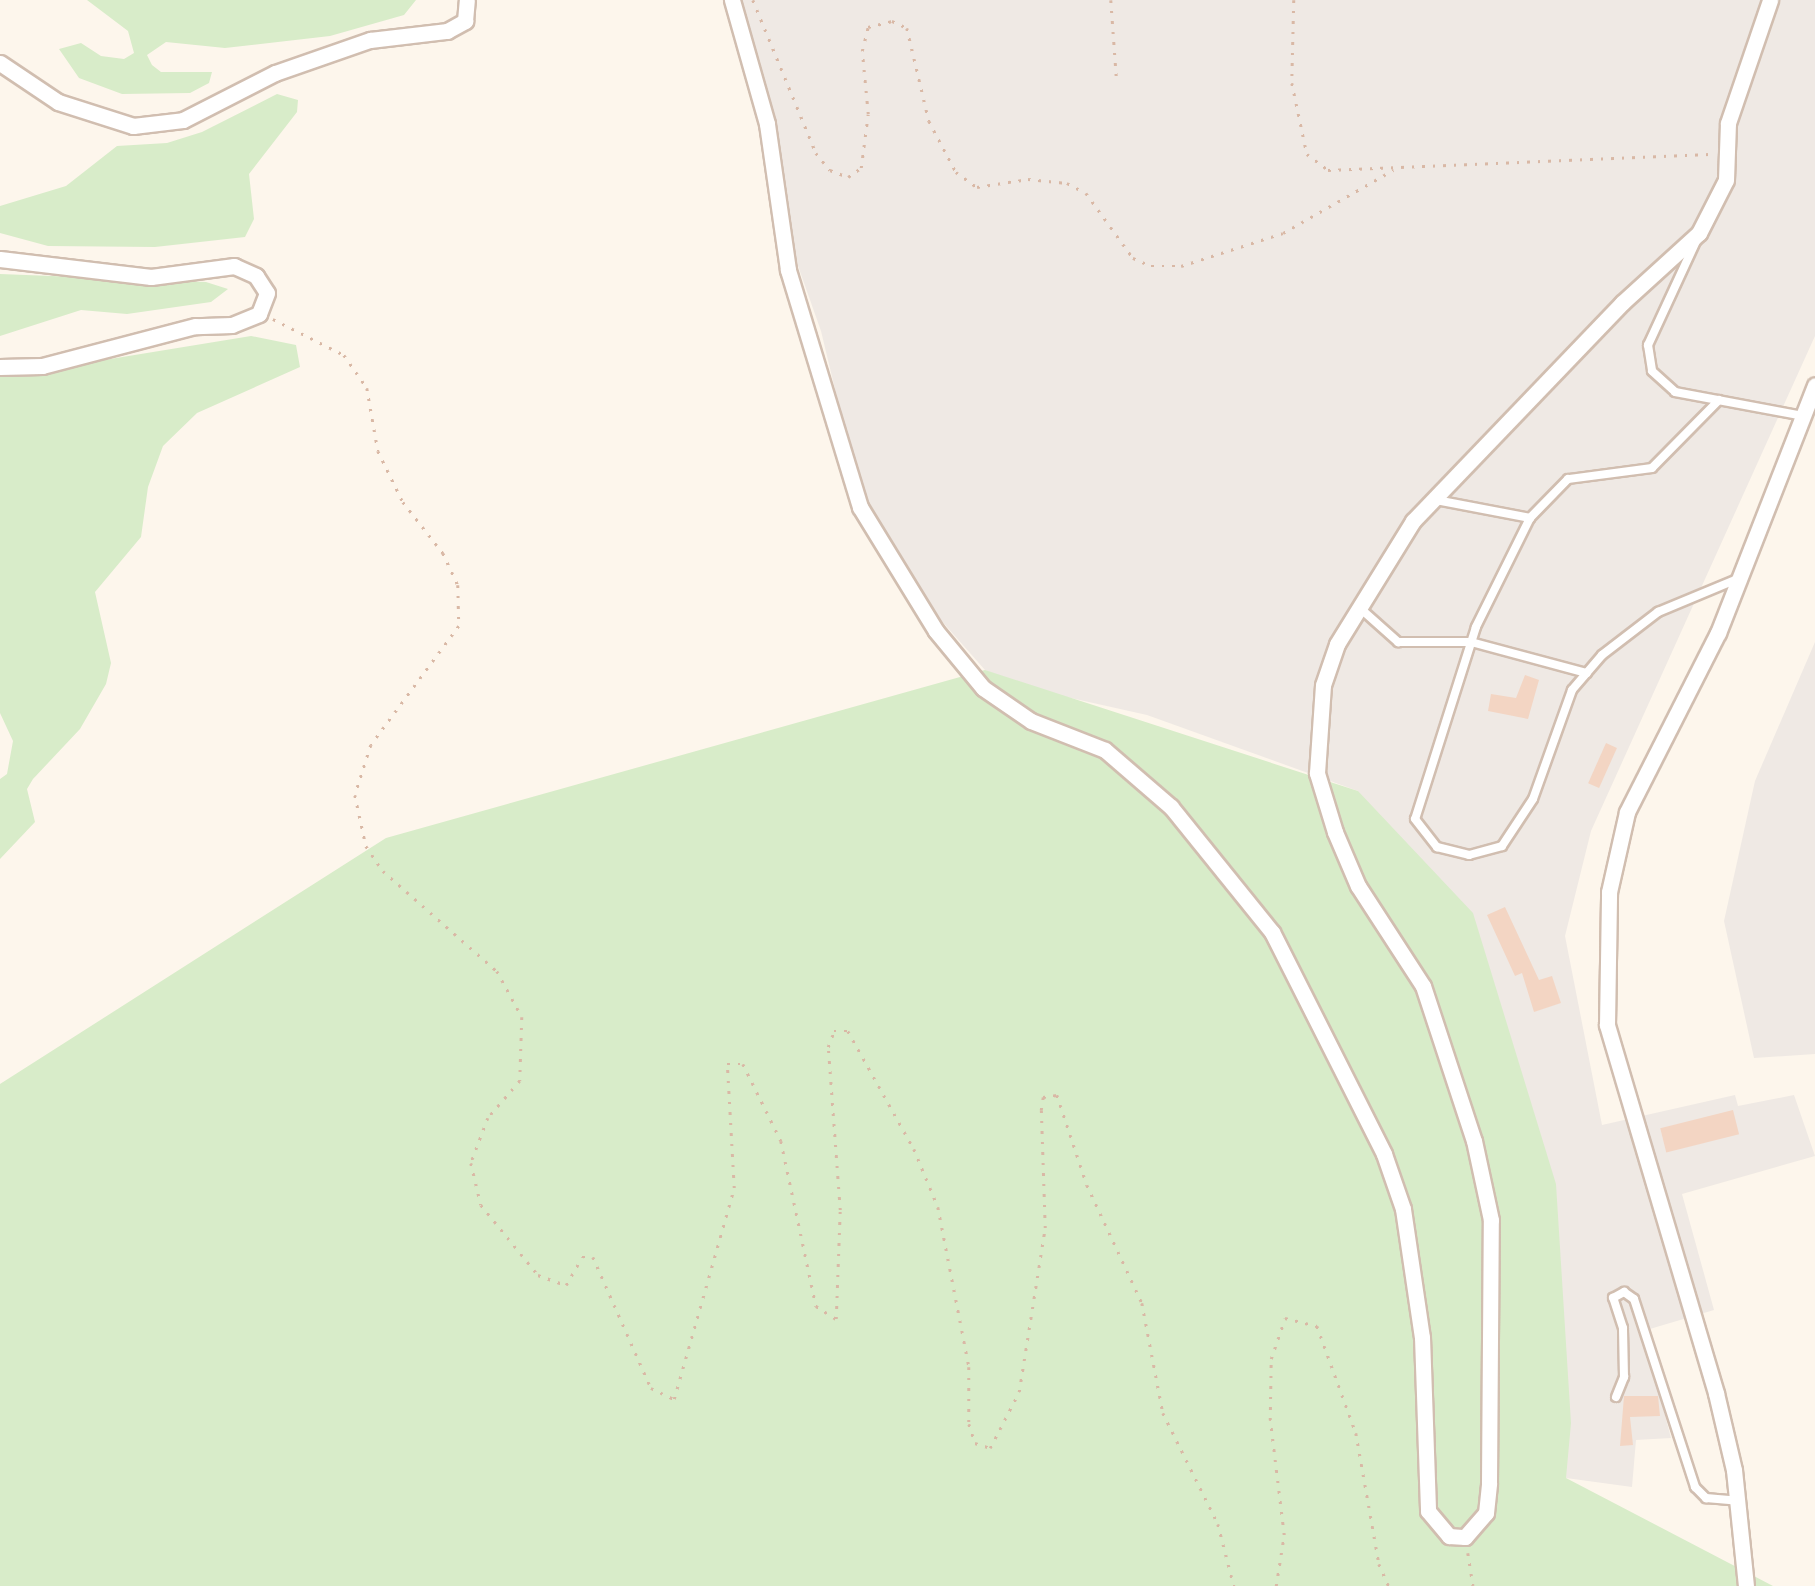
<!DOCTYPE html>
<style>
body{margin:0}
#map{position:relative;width:1815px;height:1586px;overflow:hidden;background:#fdf6ec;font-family:"Sofia Sans Condensed",sans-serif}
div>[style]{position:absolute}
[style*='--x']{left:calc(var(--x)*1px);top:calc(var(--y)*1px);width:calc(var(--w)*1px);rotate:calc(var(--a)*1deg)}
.industrial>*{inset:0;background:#efe9e4}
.green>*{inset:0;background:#d8ecc9}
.building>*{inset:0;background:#f3d5c3;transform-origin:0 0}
.path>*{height:2.5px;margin-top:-1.25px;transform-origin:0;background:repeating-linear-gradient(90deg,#d9b8a5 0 2.5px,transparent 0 10.5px)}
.roads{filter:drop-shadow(2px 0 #d1beb0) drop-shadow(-2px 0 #d1beb0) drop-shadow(0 2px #d1beb0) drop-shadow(0 -2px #d1beb0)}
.service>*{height:8px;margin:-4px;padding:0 4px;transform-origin:4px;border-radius:4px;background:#fff}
.minor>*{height:15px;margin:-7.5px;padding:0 7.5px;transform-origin:7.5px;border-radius:7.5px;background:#fff}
span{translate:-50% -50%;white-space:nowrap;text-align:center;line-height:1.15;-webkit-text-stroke:8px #fffaf3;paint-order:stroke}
</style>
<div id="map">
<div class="industrial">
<i style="clip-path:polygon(738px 0,1815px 0,1815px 336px,1591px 831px,1565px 936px,1602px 1125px,1735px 1095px,1738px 1106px,1794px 1095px,1815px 1156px,1682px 1194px,1714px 1310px,1643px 1331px,1671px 1438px,1636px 1440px,1632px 1487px,1566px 1478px,1358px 791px,1147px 715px,1026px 688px,985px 670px,924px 601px,859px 489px,821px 331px,791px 246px,760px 61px)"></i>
<i style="clip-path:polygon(1815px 642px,1815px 1054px,1754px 1058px,1724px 921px,1755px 781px)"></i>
</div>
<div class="green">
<i style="clip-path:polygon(87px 0,416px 0,404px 15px,330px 36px,225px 48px,166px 42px,147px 55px,152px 65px,161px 72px,212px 72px,209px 83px,190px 93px,122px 94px,79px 78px,59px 49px,81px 43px,101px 56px,124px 59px,134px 53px,128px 31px)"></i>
<i style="clip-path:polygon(277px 94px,298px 100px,297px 112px,249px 174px,254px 219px,245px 237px,155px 247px,48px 246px,0 233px,0 206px,66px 186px,117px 146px,167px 143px,202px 132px)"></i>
<i style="clip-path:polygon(0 274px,206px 282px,228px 289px,211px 302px,127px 314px,81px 310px,0 336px)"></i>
<i style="clip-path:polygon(251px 336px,296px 345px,300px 367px,197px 413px,163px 446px,148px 487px,141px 537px,95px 592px,111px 663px,106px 684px,80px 729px,33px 779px,27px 789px,35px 822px,0 859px,0 779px,7px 774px,13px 741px,0 713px,0 377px)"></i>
<i style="clip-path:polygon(985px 670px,1358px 791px,1473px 913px,1556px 1184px,1571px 1423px,1566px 1478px,1773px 1586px,0 1586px,0 1084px,386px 838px)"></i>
</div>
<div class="building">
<i style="clip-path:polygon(1525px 675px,1539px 680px,1528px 719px,1488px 711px,1491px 694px,1516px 698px)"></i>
<i style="left:1606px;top:743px;width:12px;height:44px;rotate:24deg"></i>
<i style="clip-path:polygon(1505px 907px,1539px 980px,1552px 976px,1561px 1003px,1534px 1012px,1522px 973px,1515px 976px,1487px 915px)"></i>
<i style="left:1733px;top:1110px;width:25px;height:75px;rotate:76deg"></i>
<i style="clip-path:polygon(1624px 1396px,1658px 1396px,1660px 1416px,1630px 1417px,1633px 1445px,1620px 1446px)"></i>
</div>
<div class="path">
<i style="--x:753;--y:0;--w:165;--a:67.6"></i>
<i style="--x:816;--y:153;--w:22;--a:51"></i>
<i style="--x:830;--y:170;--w:19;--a:21"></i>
<i style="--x:848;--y:177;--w:16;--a:-35"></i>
<i style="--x:861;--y:168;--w:54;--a:-82.6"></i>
<i style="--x:868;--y:114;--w:63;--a:-95.4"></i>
<i style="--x:862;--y:51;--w:25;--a:-76"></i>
<i style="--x:868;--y:27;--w:25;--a:-14"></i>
<i style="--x:892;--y:21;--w:17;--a:25"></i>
<i style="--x:907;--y:28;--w:96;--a:76.7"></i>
<i style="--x:929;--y:121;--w:58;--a:62.1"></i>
<i style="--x:956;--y:172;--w:26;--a:36"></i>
<i style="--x:977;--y:187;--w:52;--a:-8.9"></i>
<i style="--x:1028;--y:179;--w:39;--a:6"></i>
<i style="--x:1067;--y:183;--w:21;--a:28"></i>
<i style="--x:1086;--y:193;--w:80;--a:54.1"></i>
<i style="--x:1133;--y:258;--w:20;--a:24"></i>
<i style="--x:1151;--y:266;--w:30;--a:0"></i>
<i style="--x:1181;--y:266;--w:107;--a:-17.9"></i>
<i style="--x:1283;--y:233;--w:127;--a:-29.8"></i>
<i style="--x:1111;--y:0;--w:83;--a:85.9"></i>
<i style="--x:1294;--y:0;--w:83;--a:91.4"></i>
<i style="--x:1292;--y:83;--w:73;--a:78.1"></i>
<i style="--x:1307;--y:154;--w:26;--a:37"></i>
<i style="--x:1328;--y:170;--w:382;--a:-2.4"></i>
<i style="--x:273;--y:319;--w:80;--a:26.9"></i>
<i style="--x:344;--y:355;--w:40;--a:55.1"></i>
<i style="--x:367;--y:388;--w:64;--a:80.1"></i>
<i style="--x:378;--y:451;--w:57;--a:63.9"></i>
<i style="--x:403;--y:502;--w:65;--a:51.9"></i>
<i style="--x:443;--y:553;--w:35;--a:65"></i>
<i style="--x:458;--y:585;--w:41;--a:88.6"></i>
<i style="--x:459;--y:626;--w:148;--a:126.5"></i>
<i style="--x:371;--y:745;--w:52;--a:107.7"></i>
<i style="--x:355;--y:795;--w:52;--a:77.8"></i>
<i style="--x:366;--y:846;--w:30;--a:56"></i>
<i style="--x:383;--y:871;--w:152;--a:41.3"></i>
<i style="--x:497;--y:971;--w:52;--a:61.5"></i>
<i style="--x:522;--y:1017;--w:64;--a:91.8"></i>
<i style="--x:520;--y:1081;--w:49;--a:130.9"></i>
<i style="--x:488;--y:1118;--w:48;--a:110.7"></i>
<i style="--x:471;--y:1163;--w:43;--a:76.6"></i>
<i style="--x:481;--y:1205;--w:90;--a:50.8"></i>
<i style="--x:538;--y:1275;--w:30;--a:20"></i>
<i style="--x:566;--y:1285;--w:32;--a:-60"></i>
<i style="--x:582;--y:1257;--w:11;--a:0"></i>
<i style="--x:593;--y:1257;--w:143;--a:66.1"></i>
<i style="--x:651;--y:1388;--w:25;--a:26"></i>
<i style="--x:674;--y:1399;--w:219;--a:-74.1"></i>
<i style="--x:734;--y:1188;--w:124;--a:-93.2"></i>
<i style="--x:727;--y:1064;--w:16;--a:0"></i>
<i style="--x:743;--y:1064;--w:86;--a:63.7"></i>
<i style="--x:781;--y:1141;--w:169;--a:78"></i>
<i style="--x:816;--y:1306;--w:24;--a:33"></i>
<i style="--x:836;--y:1319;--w:109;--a:-87.9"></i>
<i style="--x:840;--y:1210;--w:163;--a:-94.2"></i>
<i style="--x:828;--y:1047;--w:17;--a:-69"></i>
<i style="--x:834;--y:1031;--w:14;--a:0"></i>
<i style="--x:848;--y:1031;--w:135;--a:60.8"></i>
<i style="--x:914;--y:1149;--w:63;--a:67.5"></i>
<i style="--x:938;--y:1207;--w:163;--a:79"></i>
<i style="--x:969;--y:1367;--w:57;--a:90"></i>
<i style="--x:969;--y:1424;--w:20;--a:72"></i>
<i style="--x:975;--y:1443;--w:16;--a:18"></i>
<i style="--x:990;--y:1448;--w:63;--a:-62.6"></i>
<i style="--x:1019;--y:1392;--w:166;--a:-81"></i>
<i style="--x:1045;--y:1228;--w:118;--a:-91.9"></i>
<i style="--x:1041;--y:1110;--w:13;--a:-81"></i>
<i style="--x:1043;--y:1097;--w:14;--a:-8"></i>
<i style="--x:1057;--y:1095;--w:95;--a:71.6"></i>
<i style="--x:1087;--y:1185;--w:130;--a:65"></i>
<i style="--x:1142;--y:1303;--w:112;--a:79.2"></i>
<i style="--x:1163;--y:1413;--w:124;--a:63.6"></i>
<i style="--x:1218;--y:1524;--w:64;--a:75.5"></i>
<i style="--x:1468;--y:1553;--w:33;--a:81"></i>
<i style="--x:1276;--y:1586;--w:52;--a:-81.1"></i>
<i style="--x:1284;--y:1535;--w:116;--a:-96.9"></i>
<i style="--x:1270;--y:1420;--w:61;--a:-89.1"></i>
<i style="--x:1271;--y:1359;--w:43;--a:-71.1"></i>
<i style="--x:1285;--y:1318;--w:33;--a:14"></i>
<i style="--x:1317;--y:1326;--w:114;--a:70"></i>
<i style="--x:1356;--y:1433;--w:133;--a:80"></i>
<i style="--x:1379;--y:1564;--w:24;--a:66"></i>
</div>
<div class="roads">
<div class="service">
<i style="--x:1697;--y:239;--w:117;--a:114.8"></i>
<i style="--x:1648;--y:345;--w:26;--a:81"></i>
<i style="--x:1652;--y:371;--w:31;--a:42"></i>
<i style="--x:1675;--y:392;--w:130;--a:10.6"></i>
<i style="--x:1719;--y:400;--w:95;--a:134.6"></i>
<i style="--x:1652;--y:468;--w:85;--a:172.5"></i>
<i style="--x:1568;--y:479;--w:54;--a:134.3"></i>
<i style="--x:1530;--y:518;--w:122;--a:116.4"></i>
<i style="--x:1476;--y:627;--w:201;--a:107.6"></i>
<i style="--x:1415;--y:819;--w:36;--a:52"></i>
<i style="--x:1437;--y:847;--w:33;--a:14"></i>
<i style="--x:1469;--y:855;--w:34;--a:-15"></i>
<i style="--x:1502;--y:846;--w:56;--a:-56.6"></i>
<i style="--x:1533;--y:799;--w:116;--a:-70.3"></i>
<i style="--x:1572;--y:690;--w:46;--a:-49.4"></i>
<i style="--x:1602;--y:655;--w:71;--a:-37.5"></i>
<i style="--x:1658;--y:612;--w:83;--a:-22.6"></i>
<i style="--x:1436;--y:500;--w:96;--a:10.8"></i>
<i style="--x:1361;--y:609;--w:50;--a:41.7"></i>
<i style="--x:1398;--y:642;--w:73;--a:0"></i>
<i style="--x:1471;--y:642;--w:120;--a:15"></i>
<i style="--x:1616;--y:1397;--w:22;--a:-68"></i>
<i style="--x:1624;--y:1377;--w:49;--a:-91.2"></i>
<i style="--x:1623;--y:1328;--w:32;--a:-108"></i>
<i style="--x:1613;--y:1298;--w:13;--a:-29"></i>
<i style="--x:1624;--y:1292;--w:12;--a:35"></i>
<i style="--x:1634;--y:1299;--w:198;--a:72"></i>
<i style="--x:1695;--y:1487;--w:16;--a:45"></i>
<i style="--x:1706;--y:1498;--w:32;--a:5"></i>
</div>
<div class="minor">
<i style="--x:732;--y:0;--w:129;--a:74.2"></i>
<i style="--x:767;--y:124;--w:148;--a:81.8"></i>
<i style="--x:788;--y:270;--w:248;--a:73.1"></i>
<i style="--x:860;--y:507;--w:145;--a:58.5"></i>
<i style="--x:936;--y:631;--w:74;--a:50.5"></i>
<i style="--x:983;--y:688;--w:58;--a:34.5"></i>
<i style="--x:1031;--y:721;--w:79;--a:21.4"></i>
<i style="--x:1105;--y:750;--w:87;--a:40.8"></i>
<i style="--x:1171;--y:807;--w:161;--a:51.1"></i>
<i style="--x:1272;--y:932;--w:249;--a:63.2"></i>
<i style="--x:1384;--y:1154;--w:58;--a:70.9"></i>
<i style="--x:1403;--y:1209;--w:129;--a:81.6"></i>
<i style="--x:1422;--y:1337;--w:174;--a:88"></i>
<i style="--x:1428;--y:1511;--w:33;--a:50"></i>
<i style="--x:1449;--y:1536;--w:16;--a:4"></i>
<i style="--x:1465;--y:1537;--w:32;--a:-49"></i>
<i style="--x:1486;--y:1513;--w:30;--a:-84"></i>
<i style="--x:1489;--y:1483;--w:263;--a:-89.6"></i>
<i style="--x:1491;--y:1220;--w:81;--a:-102.1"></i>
<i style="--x:1474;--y:1141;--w:163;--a:-108.2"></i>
<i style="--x:1423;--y:986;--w:119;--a:-123"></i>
<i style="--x:1358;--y:886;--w:59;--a:-113.1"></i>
<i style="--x:1335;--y:832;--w:62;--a:-107"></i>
<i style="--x:1317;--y:773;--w:88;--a:-86.1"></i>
<i style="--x:1323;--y:685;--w:43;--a:-71.1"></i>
<i style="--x:1337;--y:644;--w:145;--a:-58.3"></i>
<i style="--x:1413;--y:521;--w:302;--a:-46.2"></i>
<i style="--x:1622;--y:303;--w:104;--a:-42.3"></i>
<i style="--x:1699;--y:233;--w:59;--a:-63"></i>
<i style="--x:1726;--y:180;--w:57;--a:-88"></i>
<i style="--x:1728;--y:123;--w:130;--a:-71.1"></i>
<i style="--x:0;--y:63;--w:70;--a:33.9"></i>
<i style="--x:58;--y:102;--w:79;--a:17.7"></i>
<i style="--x:133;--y:126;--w:50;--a:-6.8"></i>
<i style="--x:183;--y:120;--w:103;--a:-27.1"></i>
<i style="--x:275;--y:73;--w:101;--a:-19.2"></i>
<i style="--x:370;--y:40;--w:78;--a:-6.7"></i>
<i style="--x:447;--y:31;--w:21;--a:-29"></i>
<i style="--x:465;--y:21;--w:21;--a:-85"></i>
<i style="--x:0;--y:259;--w:152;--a:6.8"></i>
<i style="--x:151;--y:277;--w:84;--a:-7.5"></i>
<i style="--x:234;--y:266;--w:24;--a:24"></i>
<i style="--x:256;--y:276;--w:20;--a:57"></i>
<i style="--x:267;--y:293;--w:22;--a:111"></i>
<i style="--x:259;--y:314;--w:29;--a:158"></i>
<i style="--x:232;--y:325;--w:37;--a:178"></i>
<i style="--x:195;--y:326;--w:158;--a:165.3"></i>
<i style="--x:42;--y:366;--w:42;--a:178.6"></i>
<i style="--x:1746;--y:1586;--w:117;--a:-95.9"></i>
<i style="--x:1734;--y:1470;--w:79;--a:-103.2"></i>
<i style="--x:1716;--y:1393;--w:384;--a:-106.5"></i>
<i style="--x:1607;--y:1025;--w:133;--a:-89.1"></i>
<i style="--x:1609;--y:892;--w:82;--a:-77.3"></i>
<i style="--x:1627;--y:812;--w:201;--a:-63.1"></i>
<i style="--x:1718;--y:633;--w:266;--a:-68.6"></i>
</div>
</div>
</div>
